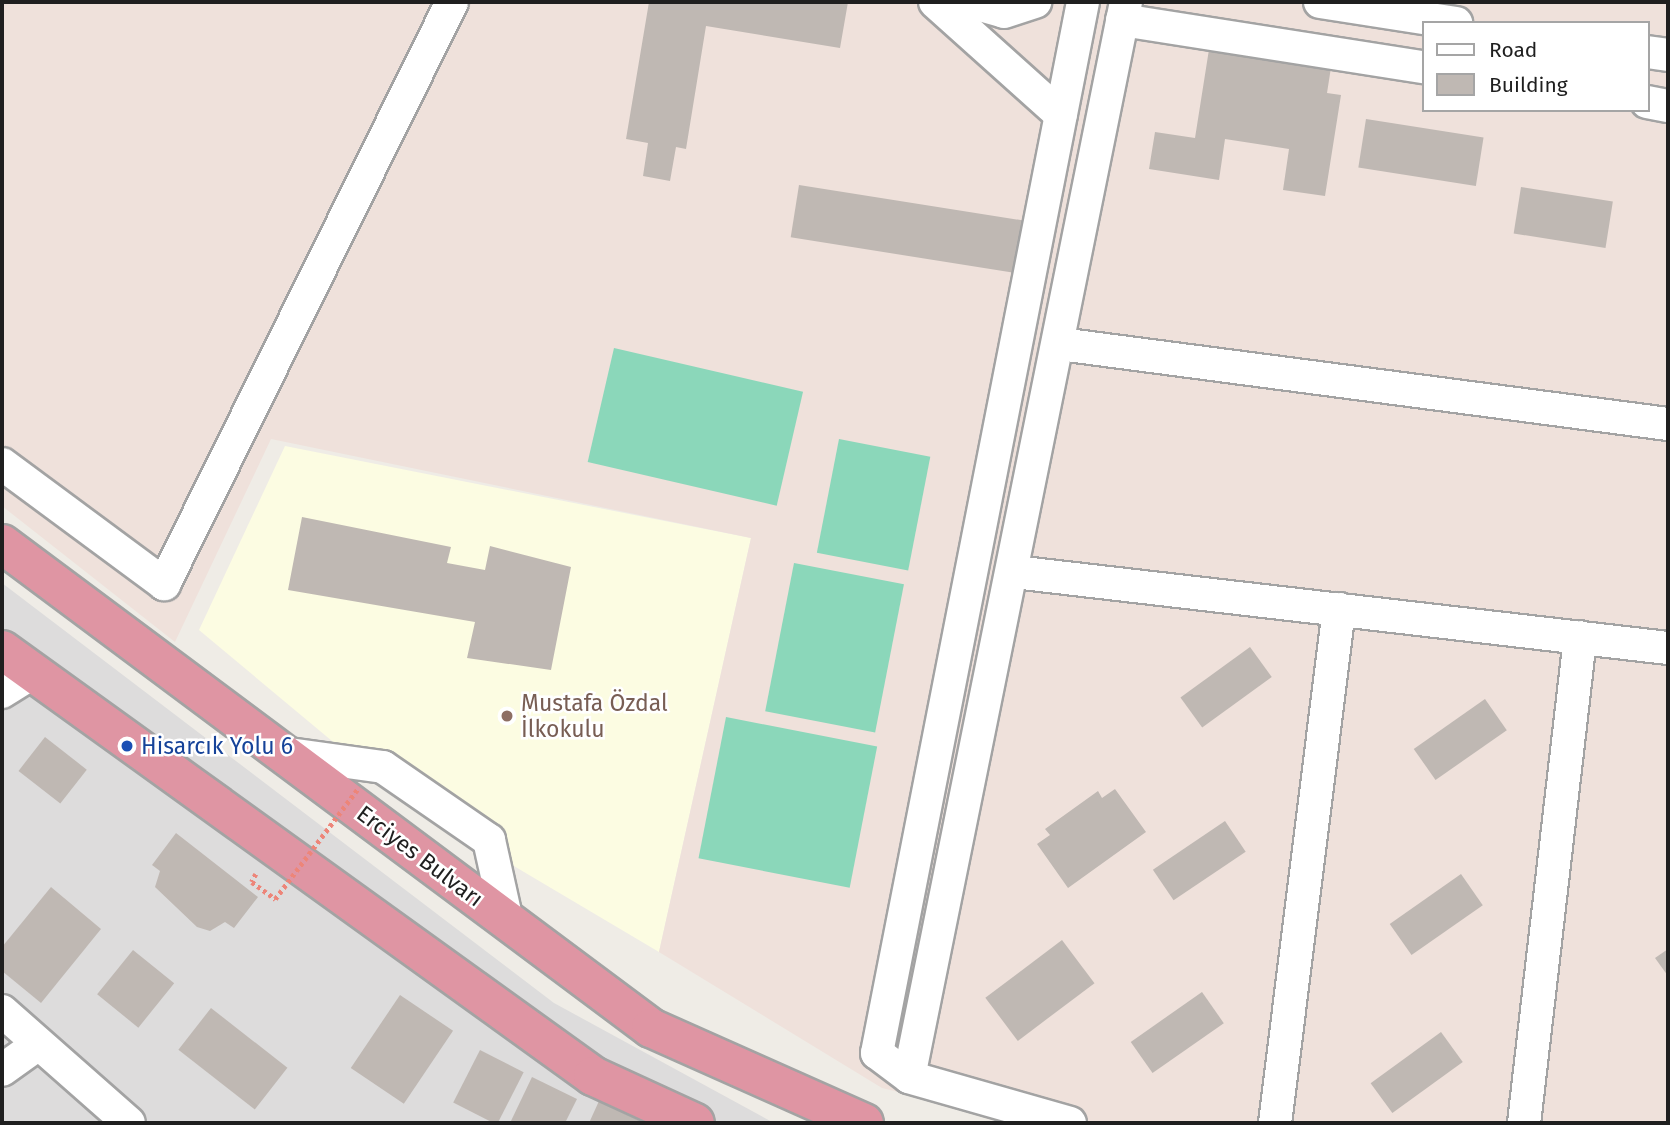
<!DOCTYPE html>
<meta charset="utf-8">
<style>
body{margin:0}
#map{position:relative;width:1670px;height:1125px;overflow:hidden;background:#efece6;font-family:"Fira Sans",sans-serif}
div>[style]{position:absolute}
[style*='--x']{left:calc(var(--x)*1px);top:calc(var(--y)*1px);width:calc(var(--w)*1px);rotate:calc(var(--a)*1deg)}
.residential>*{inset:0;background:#dddcdc}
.education>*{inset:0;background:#fcfce2}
.military>*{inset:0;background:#efe1db}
.pitch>*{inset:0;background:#8bd7ba;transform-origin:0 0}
.building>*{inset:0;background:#bfb8b3;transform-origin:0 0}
.path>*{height:4.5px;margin-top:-2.25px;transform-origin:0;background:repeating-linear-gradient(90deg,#ed8579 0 3.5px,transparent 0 7px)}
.roads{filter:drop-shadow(2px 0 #a3a3a3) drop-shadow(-2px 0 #a3a3a3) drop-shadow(0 2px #a3a3a3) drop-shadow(0 -2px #a3a3a3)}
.minor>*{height:32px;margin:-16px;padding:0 16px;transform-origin:16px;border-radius:16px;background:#fff}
.highway>*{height:38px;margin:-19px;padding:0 19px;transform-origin:19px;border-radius:19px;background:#df95a3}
.path-bridge>*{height:4.5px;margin-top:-2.25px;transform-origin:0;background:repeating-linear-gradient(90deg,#ed8579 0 3.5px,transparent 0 7px)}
.dots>*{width:19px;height:19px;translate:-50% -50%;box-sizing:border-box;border:4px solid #fff;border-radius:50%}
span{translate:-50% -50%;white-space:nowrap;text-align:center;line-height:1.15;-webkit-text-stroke:5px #fff;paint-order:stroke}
.education-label{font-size:23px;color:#785e54}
.left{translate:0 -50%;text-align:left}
.transit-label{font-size:23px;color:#164399}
.street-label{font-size:23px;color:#1f1f1f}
.frame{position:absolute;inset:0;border:4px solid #1f1f1f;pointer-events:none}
.legend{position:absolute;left:1422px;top:21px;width:228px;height:91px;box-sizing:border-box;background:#fff;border:2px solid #a5a5a5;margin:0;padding:9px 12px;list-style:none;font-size:21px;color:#1f1f1f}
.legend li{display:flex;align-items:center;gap:14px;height:35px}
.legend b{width:35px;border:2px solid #a5a5a5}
</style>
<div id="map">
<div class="residential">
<i style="clip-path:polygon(2px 583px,554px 1003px,774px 1123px,2px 1123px)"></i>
</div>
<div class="education">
<i style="clip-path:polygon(285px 446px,751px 538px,659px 952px,404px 801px,199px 630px)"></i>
</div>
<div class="military">
<i style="clip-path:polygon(evenodd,2px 2px,1668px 2px,1668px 1123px,1023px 1123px,882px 1088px,659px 952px,751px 538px,271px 439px,175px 642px,2px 506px,2px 2px,1423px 23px,1647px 23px,1647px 110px,1423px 110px,1423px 23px)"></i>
</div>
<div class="pitch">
<i style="left:614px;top:348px;width:194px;height:117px;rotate:13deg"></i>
<i style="left:839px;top:439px;width:93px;height:116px;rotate:11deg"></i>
<i style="left:794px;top:563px;width:112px;height:151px;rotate:11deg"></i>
<i style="left:726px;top:717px;width:154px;height:144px;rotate:11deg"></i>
</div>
<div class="building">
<i style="clip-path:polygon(649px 2px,848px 2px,840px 48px,706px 26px,686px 149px,676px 147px,670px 181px,643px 176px,648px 143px,626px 139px)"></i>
<i style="clip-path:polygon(1210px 43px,1332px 61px,1327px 93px,1341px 95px,1325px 196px,1283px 190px,1289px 149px,1225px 139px,1219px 180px,1149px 169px,1155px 132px,1195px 138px)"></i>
<i style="left:1366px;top:119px;width:119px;height:49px;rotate:9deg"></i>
<i style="left:799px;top:185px;width:226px;height:53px;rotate:9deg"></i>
<i style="left:1521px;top:187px;width:93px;height:47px;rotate:9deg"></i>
<i style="clip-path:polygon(302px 517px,451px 547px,447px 563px,485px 570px,490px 546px,571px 567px,551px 670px,467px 658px,475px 622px,288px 590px)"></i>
<i style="left:1250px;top:647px;width:37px;height:86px;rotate:54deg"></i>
<i style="left:1485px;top:699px;width:38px;height:87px;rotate:55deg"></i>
<i style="left:45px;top:737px;width:53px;height:43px;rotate:38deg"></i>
<i style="clip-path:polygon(1115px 789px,1146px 832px,1068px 888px,1037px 844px,1050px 835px,1045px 829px,1098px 791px,1102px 798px)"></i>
<i style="left:1225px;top:821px;width:37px;height:87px;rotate:56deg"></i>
<i style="clip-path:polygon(176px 833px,258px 897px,234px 928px,225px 922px,210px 931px,197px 927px,155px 887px,160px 871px,152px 865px)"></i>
<i style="left:1461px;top:874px;width:38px;height:87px;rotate:55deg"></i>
<i style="clip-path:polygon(51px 887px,101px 929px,41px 1003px,2px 971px,2px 947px)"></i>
<i style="left:1062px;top:940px;width:54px;height:96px;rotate:53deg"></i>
<i style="clip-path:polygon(1668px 949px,1668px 976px,1655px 958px)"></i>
<i style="left:133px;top:950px;width:53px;height:57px;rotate:39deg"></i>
<i style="left:1202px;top:992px;width:38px;height:87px;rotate:55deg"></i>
<i style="left:400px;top:995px;width:64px;height:88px;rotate:34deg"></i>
<i style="left:211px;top:1008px;width:97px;height:53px;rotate:38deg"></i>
<i style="left:1441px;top:1032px;width:37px;height:87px;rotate:54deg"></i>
<i style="left:480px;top:1050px;width:49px;height:59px;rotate:27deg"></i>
<i style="clip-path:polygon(532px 1077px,577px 1099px,565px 1123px,510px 1123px)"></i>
<i style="clip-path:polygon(599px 1101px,644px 1123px,589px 1123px)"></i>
</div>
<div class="path">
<i style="--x:256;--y:874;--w:9;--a:117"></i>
<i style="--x:252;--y:882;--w:29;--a:36"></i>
</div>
<div class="roads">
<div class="minor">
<i style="--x:935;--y:2;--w:169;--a:41.9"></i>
<i style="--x:970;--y:2;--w:35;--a:16"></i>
<i style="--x:1004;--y:12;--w:33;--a:-18"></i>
<i style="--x:1320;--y:2;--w:138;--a:8.8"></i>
<i style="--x:1122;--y:20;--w:305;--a:8.9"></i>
<i style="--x:1647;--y:52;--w:21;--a:8"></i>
<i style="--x:1647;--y:102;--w:21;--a:11"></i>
<i style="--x:1060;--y:344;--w:613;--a:7.5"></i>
<i style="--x:2;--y:464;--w:202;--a:36.5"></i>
<i style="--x:164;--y:584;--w:649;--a:-63.67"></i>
<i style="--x:1014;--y:572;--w:658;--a:6.63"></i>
<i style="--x:2;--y:692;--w:36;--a:-32"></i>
<i style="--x:282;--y:753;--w:102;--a:7.9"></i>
<i style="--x:383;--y:767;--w:129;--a:34.6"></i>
<i style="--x:489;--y:840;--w:83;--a:77.5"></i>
<i style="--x:2;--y:1011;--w:169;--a:41.4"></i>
<i style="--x:2;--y:1070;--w:43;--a:-35.5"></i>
<i style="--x:909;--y:1077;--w:1097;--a:-78.59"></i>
<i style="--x:1070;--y:1123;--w:167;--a:-164.1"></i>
<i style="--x:909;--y:1077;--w:40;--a:-143"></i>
<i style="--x:877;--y:1053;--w:1071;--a:-78.91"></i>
<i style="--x:1275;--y:1123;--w:518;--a:-82.9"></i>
<i style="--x:1524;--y:1123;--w:489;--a:-83.4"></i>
</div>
<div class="highway">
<i style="--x:2;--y:544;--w:810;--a:36.71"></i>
<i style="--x:651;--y:1028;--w:233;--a:24"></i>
<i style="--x:2;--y:650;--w:729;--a:35.78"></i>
<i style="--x:593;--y:1076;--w:112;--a:24.7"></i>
</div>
</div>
<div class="path-bridge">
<i style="--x:275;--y:899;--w:140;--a:-53.1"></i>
</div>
<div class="dots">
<i style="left:507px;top:716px;background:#8d6e63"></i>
<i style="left:127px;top:746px;background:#1a4fb4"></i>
</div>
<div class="education-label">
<span class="left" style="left:521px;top:716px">Mustafa Özdal<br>İlkokulu</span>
</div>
<div class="transit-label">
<span class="left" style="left:141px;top:746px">Hisarcık Yolu 6</span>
</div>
<div class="street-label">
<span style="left:420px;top:856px;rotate:37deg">Erciyes Bulvarı</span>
</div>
<div class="frame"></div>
<ul class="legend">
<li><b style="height:9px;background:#fff"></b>Road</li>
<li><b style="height:19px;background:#bfb8b3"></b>Building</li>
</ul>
</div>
